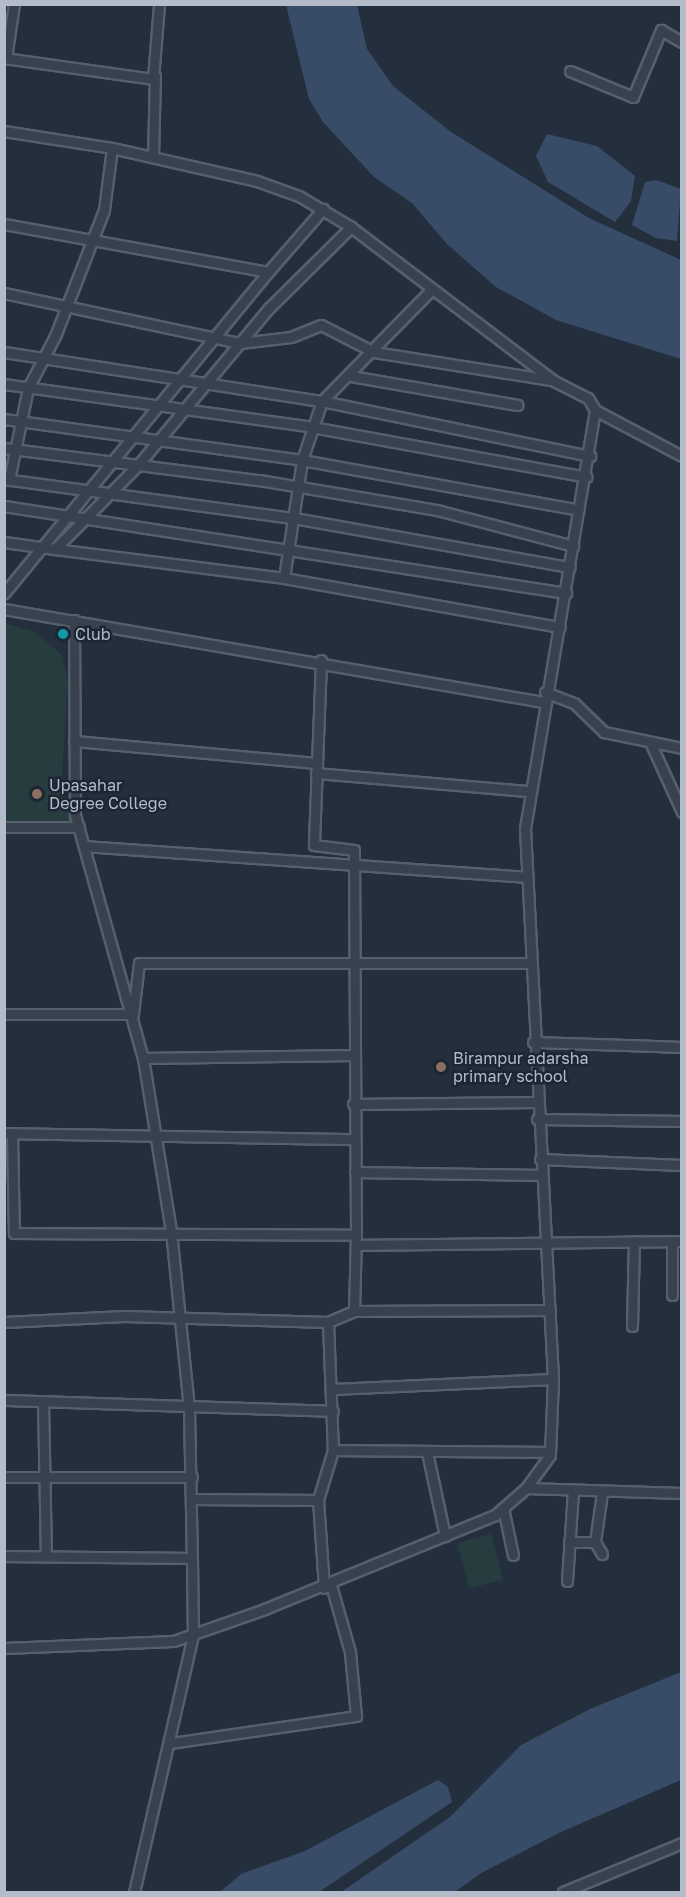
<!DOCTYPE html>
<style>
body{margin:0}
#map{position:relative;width:686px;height:1897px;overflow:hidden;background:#242f3e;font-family:"Golos Text",sans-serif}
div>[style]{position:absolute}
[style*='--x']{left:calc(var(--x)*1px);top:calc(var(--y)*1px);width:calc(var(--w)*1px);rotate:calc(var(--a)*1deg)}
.green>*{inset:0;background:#263c3f;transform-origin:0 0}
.water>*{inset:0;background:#394c67}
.roads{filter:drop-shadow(2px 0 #565f6c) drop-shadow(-2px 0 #565f6c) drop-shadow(0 2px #565f6c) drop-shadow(0 -2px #565f6c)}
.minor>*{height:9px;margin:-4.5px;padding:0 4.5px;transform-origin:4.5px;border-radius:4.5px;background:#38414e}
.dots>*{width:16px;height:16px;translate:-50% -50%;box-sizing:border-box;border:3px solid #1d2633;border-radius:50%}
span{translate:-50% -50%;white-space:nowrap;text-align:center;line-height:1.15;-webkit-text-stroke:5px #1d2633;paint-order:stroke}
.poi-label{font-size:16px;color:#b4bcc9}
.left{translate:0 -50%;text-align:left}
.frame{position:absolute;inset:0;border:6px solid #b4bcc9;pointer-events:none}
</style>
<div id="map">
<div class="green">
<i style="clip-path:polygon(4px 623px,36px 632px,62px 655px,68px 681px,62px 775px,71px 823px,5px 823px)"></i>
<i style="left:491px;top:1534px;width:47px;height:35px;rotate:75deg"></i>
</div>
<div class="water">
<i style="clip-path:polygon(286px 5px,357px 5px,367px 49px,393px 86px,451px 132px,589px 218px,681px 260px,681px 359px,556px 320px,496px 287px,447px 244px,412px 203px,374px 177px,323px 122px,309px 99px)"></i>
<i style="clip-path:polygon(547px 134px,597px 146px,635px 176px,631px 201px,615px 222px,548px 182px,536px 156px)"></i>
<i style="clip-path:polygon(656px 180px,681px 189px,677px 241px,656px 238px,632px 225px,645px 182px)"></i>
<i style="clip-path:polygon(681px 1672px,681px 1780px,561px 1832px,481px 1873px,455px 1892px,341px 1892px,450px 1817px,521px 1745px,590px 1709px)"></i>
<i style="clip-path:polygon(438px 1780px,448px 1787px,452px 1802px,319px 1892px,220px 1892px,241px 1874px,305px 1851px)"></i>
</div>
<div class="roads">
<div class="minor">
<i style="--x:4;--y:58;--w:150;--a:8"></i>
<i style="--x:153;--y:79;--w:75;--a:-85.4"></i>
<i style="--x:6;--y:58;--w:55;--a:-81.6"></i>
<i style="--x:570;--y:71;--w:68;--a:22.4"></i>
<i style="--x:633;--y:97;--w:73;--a:-67.3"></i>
<i style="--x:661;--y:30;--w:24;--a:30"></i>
<i style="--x:4;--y:131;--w:109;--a:8.9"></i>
<i style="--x:112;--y:148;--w:63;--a:97.4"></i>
<i style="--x:104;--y:210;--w:133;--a:111.2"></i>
<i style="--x:56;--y:334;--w:61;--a:117.4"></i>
<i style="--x:28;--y:388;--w:94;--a:101.7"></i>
<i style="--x:112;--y:148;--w:149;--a:12.8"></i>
<i style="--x:257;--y:181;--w:45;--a:19.7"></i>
<i style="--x:299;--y:196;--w:61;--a:30.8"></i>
<i style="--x:153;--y:156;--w:80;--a:-88.6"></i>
<i style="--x:4;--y:224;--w:268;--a:10.3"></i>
<i style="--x:268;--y:272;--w:416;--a:129.4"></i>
<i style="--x:268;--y:272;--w:84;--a:-48.9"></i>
<i style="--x:4;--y:293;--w:241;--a:12"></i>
<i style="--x:240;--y:343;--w:51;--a:-6.7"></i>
<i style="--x:291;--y:337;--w:32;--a:-22"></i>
<i style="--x:321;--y:325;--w:59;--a:27"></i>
<i style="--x:374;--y:352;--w:179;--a:9"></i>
<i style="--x:4;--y:352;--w:322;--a:8.8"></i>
<i style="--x:322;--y:401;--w:274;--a:11.6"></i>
<i style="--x:351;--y:376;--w:169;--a:9.9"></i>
<i style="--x:4;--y:384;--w:311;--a:7.9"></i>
<i style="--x:312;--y:427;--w:279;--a:10.3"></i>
<i style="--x:595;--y:410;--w:98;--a:27.9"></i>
<i style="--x:4;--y:419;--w:301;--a:7.8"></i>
<i style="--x:302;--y:460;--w:281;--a:10.2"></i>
<i style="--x:4;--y:448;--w:257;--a:7.2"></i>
<i style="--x:259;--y:480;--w:181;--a:9.6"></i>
<i style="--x:437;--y:510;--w:141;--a:14.8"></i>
<i style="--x:4;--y:479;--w:293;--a:7.7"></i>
<i style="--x:294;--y:518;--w:280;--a:10.1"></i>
<i style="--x:4;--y:506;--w:569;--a:8.8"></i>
<i style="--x:4;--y:542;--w:51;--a:7.8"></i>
<i style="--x:55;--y:549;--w:118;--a:-45.3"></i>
<i style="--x:138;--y:465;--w:203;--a:-50.2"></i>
<i style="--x:268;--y:309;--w:117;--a:-44.7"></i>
<i style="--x:351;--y:227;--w:255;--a:37.2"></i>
<i style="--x:554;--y:381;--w:38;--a:27"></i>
<i style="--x:588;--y:398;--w:14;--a:60"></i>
<i style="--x:595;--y:410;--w:424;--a:99.5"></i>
<i style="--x:525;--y:828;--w:552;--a:87.09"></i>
<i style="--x:553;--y:1379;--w:76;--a:92.3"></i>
<i style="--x:550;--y:1455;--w:41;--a:126"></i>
<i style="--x:526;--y:1488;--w:41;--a:138.9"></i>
<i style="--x:495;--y:1515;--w:248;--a:157.8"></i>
<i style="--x:265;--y:1609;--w:97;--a:160.8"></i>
<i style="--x:173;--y:1641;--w:169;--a:177.6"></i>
<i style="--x:55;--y:549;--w:231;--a:7.2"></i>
<i style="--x:284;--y:578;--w:280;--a:10.1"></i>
<i style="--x:284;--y:578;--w:119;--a:-81.3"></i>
<i style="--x:302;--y:460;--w:62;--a:-71.3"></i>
<i style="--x:322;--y:401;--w:156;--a:-45.5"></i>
<i style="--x:4;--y:609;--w:547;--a:9.79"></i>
<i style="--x:74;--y:620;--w:195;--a:89.7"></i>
<i style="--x:75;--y:815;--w:252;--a:74.4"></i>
<i style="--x:143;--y:1058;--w:175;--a:80.8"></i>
<i style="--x:171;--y:1231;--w:178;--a:84.2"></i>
<i style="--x:189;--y:1408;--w:150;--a:88.9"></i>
<i style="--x:321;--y:660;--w:185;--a:92.2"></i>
<i style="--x:314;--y:845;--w:40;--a:7.1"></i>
<i style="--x:354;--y:850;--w:385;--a:89.7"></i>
<i style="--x:356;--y:1235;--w:76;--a:91.5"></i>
<i style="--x:354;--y:1311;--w:28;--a:157"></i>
<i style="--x:328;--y:1322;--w:128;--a:87.8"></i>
<i style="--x:333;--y:1450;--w:52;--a:106.7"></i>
<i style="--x:318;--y:1500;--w:88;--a:86.1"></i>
<i style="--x:545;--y:692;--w:31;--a:21"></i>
<i style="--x:574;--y:703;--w:42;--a:44"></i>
<i style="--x:604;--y:732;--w:80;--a:11.6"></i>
<i style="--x:74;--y:741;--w:244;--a:5.2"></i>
<i style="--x:650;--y:742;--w:77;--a:65.4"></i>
<i style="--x:316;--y:773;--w:213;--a:4.9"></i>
<i style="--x:4;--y:827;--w:75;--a:0"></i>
<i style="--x:84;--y:846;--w:441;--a:4"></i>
<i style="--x:4;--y:1014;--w:129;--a:0"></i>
<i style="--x:133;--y:1014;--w:51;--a:-83.3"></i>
<i style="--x:139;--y:963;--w:390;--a:0"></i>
<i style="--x:533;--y:1042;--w:149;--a:1.9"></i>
<i style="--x:143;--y:1058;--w:210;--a:-0.8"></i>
<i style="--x:353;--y:1104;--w:183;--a:-0.6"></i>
<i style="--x:537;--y:1119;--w:145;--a:0.8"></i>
<i style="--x:4;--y:1133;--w:350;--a:1"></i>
<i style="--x:12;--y:1133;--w:100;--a:88.9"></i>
<i style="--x:14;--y:1233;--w:342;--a:0.3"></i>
<i style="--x:540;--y:1159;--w:142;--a:2.4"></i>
<i style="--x:355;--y:1172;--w:187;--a:0.9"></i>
<i style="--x:672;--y:1242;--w:53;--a:90"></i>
<i style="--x:356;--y:1245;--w:326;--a:-0.7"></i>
<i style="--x:354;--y:1311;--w:196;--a:-0.3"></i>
<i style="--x:4;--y:1322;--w:120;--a:-2.9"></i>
<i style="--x:124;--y:1316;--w:204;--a:1.7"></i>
<i style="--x:632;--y:1326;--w:85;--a:-88.7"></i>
<i style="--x:332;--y:1389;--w:221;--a:-2.6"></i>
<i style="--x:4;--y:1400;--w:329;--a:1.9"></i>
<i style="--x:43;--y:1401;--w:155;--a:88.9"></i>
<i style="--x:333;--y:1450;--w:217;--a:0.5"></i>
<i style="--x:427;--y:1452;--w:86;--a:77.9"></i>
<i style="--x:4;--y:1477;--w:188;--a:0"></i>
<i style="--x:526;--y:1488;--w:156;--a:1.8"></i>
<i style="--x:192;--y:1499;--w:126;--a:0.5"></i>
<i style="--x:503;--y:1508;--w:48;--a:78"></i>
<i style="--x:569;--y:1542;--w:26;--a:0"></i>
<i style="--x:595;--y:1542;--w:49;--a:-81.9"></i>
<i style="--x:595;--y:1542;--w:14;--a:60"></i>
<i style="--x:4;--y:1556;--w:188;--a:0.6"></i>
<i style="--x:192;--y:1558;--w:77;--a:89.3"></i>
<i style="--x:193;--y:1635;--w:264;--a:102.9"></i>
<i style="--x:567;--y:1581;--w:90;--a:-86.2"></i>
<i style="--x:171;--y:1743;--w:187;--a:-8.3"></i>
<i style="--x:356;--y:1716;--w:64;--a:-95.4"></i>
<i style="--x:350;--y:1652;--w:70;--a:-105.8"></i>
<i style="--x:563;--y:1892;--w:129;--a:-22.4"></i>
</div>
</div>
<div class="dots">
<i style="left:63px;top:634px;background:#0f9aa8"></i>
<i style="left:37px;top:794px;background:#8d6e63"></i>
<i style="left:441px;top:1067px;background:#8d6e63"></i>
</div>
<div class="poi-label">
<span class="left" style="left:75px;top:634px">Club</span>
<span class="left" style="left:49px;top:794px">Upasahar<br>Degree College</span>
<span class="left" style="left:453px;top:1067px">Birampur adarsha<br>primary school</span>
</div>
<div class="frame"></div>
</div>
